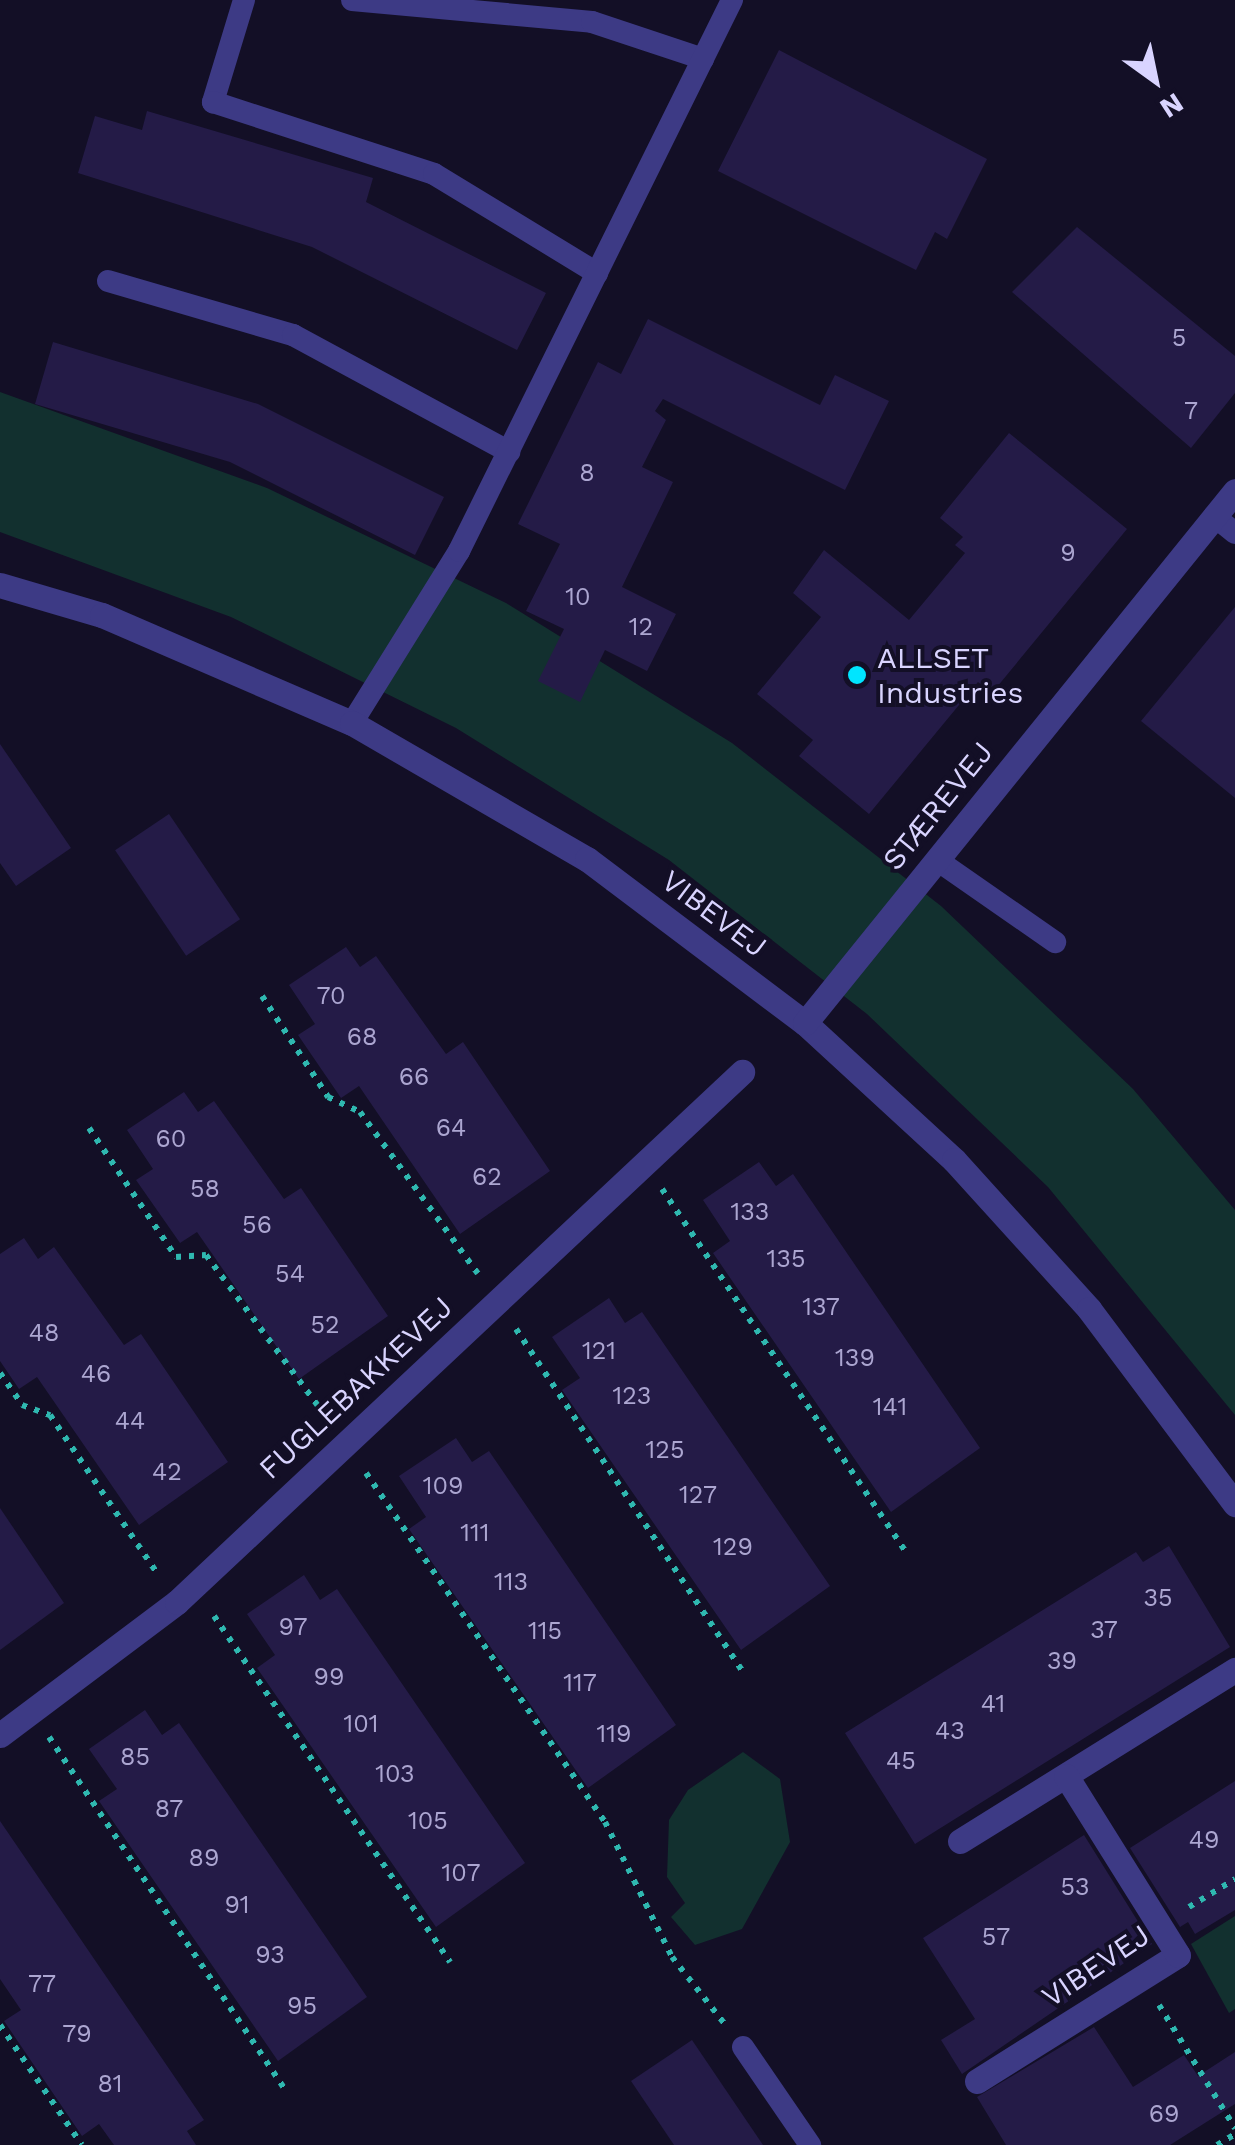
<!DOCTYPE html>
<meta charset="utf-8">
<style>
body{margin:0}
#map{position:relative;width:1235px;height:2145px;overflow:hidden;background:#130f26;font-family:"Work Sans",sans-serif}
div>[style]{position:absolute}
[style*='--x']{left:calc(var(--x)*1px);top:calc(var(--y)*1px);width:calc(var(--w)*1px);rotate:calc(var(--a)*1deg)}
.green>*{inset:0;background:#12302f}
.building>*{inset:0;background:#241b47;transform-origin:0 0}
.path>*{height:6px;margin-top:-3px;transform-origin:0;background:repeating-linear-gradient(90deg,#2fb8b0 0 5px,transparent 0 13px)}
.lane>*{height:22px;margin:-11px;padding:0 11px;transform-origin:11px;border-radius:11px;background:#3d3a85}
.street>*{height:25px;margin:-12.5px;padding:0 12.5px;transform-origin:12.5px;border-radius:12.5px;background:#3d3a85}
.dots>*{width:28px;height:28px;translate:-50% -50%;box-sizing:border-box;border:5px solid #130f26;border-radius:50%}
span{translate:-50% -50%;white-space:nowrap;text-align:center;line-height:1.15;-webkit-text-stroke:8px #130f26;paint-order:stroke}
.number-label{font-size:25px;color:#aca6d1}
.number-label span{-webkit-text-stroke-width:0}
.poi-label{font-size:30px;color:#d9d4ff}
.left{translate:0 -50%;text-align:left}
.street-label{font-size:30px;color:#d9d4ff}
.north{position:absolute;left:1105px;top:30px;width:100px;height:100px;-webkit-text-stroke:8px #130f26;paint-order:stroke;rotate:147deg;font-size:28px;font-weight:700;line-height:40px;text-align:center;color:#d9d4ff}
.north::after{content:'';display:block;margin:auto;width:35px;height:45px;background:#d9d4ff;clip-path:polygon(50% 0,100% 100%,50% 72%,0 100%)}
</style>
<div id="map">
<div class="green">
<i style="clip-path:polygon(0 392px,267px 488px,506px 603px,732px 743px,941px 906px,1133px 1089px,1235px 1210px,1235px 1415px,1048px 1187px,867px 1014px,669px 860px,456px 728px,231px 617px,0 532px)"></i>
<i style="clip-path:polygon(743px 1752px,780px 1779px,790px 1842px,742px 1929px,695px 1945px,671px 1917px,685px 1903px,667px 1877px,669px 1820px,688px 1790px)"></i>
<i style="clip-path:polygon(1235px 1916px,1235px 2009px,1229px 2013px,1191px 1944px)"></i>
</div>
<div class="building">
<i style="clip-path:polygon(779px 50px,987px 159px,947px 239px,935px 232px,916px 270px,718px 171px)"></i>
<i style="clip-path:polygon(147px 111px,373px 178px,366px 202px,546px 293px,517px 350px,312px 247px,78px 173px,95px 116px,142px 130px)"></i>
<i style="clip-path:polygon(1077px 227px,1235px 356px,1235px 393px,1191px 448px,1012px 292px)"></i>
<i style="clip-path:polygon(648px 319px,820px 405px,835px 375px,889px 401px,845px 490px,663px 399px,655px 411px,666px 420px,642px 467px,673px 482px,622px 587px,676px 614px,647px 671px,605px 650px,580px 702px,538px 681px,564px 629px,526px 611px,560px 544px,518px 524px,598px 362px,621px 374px)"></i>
<i style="clip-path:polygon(53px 342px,258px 404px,444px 497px,415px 555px,230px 462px,35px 404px)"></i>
<i style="clip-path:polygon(1009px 433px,1127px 529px,992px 693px,978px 682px,869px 814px,799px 756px,813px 740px,757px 694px,821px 617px,793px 593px,824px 550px,909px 620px,965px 553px,955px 545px,963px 537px,940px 518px)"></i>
<i style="clip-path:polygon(1235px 607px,1235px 798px,1141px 721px)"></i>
<i style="clip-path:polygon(0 744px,71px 848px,16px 886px,0 863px)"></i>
<i style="left:169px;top:814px;width:127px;height:65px;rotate:56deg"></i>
<i style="clip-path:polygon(346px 947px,360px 967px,376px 956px,446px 1054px,463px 1042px,550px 1171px,460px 1234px,359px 1086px,341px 1098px,298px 1035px,315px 1024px,289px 985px)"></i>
<i style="clip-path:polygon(184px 1092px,198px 1112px,214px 1101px,284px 1199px,301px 1188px,388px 1316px,299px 1379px,197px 1232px,180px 1243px,136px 1180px,153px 1169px,127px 1130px)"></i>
<i style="clip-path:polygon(759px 1162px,776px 1186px,793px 1174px,980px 1448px,891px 1512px,713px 1253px,730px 1241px,703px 1200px)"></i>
<i style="clip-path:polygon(24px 1238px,38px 1259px,54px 1247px,124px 1345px,141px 1334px,228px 1462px,139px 1525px,37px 1377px,19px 1389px,0 1361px,0 1254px)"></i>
<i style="clip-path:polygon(609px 1298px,625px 1323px,642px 1312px,830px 1586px,741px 1650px,562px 1390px,580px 1378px,552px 1337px)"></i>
<i style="clip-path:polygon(456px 1438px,472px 1462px,489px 1451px,676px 1725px,588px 1788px,409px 1529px,426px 1517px,399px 1476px)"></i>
<i style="clip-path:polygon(0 1508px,64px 1603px,0 1650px)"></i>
<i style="clip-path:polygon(1169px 1546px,1230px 1647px,915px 1844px,845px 1733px,1136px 1552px,1143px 1562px)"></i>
<i style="clip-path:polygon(304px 1575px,320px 1600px,337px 1589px,525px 1863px,436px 1927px,257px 1668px,275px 1655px,247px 1614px)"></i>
<i style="clip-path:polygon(145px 1710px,162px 1735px,179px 1723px,367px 1997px,278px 2061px,99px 1801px,117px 1789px,89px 1749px)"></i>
<i style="clip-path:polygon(1235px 1781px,1235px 1910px,1195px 1934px,1188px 1922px,1180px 1927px,1130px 1848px)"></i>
<i style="clip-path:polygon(0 1821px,204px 2120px,187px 2131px,196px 2145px,114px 2145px,99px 2124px,82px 2136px,4px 2021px,21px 2010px,0 1979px)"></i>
<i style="clip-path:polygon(1084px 1835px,1152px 1944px,962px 2074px,941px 2040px,975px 2019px,923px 1938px)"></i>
<i style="clip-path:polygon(1094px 2027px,1133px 2087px,1184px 2055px,1198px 2076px,1235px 2052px,1235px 2104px,1170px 2145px,1006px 2145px,977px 2097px)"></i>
<i style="clip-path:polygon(692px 2040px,763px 2145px,674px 2145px,631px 2081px)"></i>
</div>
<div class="path">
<i style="--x:262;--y:996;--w:121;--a:56.8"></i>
<i style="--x:328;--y:1097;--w:35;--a:25"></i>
<i style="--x:360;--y:1112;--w:200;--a:53.9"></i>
<i style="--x:89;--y:1128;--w:156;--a:56"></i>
<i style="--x:176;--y:1257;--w:30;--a:-4"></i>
<i style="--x:206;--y:1255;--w:203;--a:53.4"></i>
<i style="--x:662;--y:1189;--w:436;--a:56.1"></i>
<i style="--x:516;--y:1329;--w:414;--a:56.5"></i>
<i style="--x:0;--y:1373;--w:39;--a:55"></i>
<i style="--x:22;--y:1405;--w:30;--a:20"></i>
<i style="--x:50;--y:1415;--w:194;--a:55.9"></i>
<i style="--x:366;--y:1473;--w:423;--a:55.6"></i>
<i style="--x:605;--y:1822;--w:151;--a:63.6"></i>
<i style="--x:672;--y:1957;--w:84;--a:51.8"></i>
<i style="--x:214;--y:1616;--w:419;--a:55.7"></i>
<i style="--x:49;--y:1737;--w:424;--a:56.2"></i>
<i style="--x:1189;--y:1907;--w:54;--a:-31.3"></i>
<i style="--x:1159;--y:2005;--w:145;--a:58.3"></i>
<i style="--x:0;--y:2025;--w:145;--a:55.7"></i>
<i style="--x:1217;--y:2145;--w:21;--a:-31"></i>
</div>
<div class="lane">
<i style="--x:244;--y:0;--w:107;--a:106.9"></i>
<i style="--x:213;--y:102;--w:232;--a:18"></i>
<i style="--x:434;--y:174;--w:191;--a:31.3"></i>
<i style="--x:352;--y:0;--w:241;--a:5.2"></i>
<i style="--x:592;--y:22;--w:117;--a:18.4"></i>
<i style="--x:108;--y:281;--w:193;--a:16.3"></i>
<i style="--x:293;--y:335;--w:246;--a:28.4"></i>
<i style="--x:1214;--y:516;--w:27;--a:39"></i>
<i style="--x:352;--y:723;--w:203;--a:-58.1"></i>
<i style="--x:459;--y:551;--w:615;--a:-63.64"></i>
<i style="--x:937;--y:860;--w:144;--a:34.8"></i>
<i style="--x:743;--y:2047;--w:119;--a:55.6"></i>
</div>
<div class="street">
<i style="--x:0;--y:585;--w:106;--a:16.4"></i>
<i style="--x:102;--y:615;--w:272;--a:23.4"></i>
<i style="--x:352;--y:723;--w:272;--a:30.1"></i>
<i style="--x:587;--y:859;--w:273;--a:37"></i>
<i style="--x:805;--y:1023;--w:202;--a:42.6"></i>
<i style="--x:954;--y:1160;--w:201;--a:47.8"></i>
<i style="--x:1089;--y:1309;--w:244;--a:53.2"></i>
<i style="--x:805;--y:1023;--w:684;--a:-51.05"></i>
<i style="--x:0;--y:1735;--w:221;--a:-36.9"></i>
<i style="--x:177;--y:1602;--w:775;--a:-43.17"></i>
<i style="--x:960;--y:1841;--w:324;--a:-31.9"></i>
<i style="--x:977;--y:2081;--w:237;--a:-32.1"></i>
<i style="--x:1178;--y:1955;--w:211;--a:-122"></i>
</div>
<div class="dots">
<i style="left:857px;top:675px;background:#00e5ff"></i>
</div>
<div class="number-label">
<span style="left:1179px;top:338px">5</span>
<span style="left:1191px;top:411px">7</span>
<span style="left:587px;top:473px">8</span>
<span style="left:1068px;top:553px">9</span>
<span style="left:578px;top:597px">10</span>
<span style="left:641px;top:627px">12</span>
<span style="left:331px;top:996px">70</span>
<span style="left:362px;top:1037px">68</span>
<span style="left:414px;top:1077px">66</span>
<span style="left:451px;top:1128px">64</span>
<span style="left:171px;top:1139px">60</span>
<span style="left:487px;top:1177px">62</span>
<span style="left:205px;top:1189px">58</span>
<span style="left:750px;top:1212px">133</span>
<span style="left:257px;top:1225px">56</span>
<span style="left:786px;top:1259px">135</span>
<span style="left:290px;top:1274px">54</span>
<span style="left:821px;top:1307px">137</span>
<span style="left:325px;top:1325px">52</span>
<span style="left:44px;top:1333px">48</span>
<span style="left:599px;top:1351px">121</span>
<span style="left:855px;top:1358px">139</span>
<span style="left:96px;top:1374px">46</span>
<span style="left:632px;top:1396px">123</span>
<span style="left:890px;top:1407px">141</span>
<span style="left:130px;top:1421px">44</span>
<span style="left:665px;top:1450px">125</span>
<span style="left:167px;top:1472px">42</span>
<span style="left:443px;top:1486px">109</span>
<span style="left:698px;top:1495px">127</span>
<span style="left:475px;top:1533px">111</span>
<span style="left:733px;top:1547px">129</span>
<span style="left:511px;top:1582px">113</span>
<span style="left:1158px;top:1598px">35</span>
<span style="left:293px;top:1627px">97</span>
<span style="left:1104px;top:1630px">37</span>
<span style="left:545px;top:1631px">115</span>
<span style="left:1062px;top:1661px">39</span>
<span style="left:329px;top:1677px">99</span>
<span style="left:580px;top:1683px">117</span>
<span style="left:993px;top:1704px">41</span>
<span style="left:361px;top:1724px">101</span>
<span style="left:950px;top:1731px">43</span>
<span style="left:614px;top:1734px">119</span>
<span style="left:135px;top:1757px">85</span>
<span style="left:901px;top:1761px">45</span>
<span style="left:395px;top:1774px">103</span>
<span style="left:169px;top:1809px">87</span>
<span style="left:428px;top:1821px">105</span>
<span style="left:1204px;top:1840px">49</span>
<span style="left:204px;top:1858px">89</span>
<span style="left:461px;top:1873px">107</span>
<span style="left:1075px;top:1887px">53</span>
<span style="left:237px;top:1905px">91</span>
<span style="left:996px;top:1937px">57</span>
<span style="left:270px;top:1955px">93</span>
<span style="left:42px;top:1984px">77</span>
<span style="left:302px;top:2006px">95</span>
<span style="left:77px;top:2034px">79</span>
<span style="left:110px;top:2084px">81</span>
<span style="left:1164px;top:2114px">69</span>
</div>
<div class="poi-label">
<span class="left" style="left:877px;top:675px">ALLSET<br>Industries</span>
</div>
<div class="street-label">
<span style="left:938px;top:806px;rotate:-51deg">STÆREVEJ</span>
<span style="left:714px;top:914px;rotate:37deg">VIBEVEJ</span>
<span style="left:356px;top:1388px;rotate:-43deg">FUGLEBAKKEVEJ</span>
<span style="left:1096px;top:1966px;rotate:-34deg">VIBEVEJ</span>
</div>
<div class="north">N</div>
</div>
